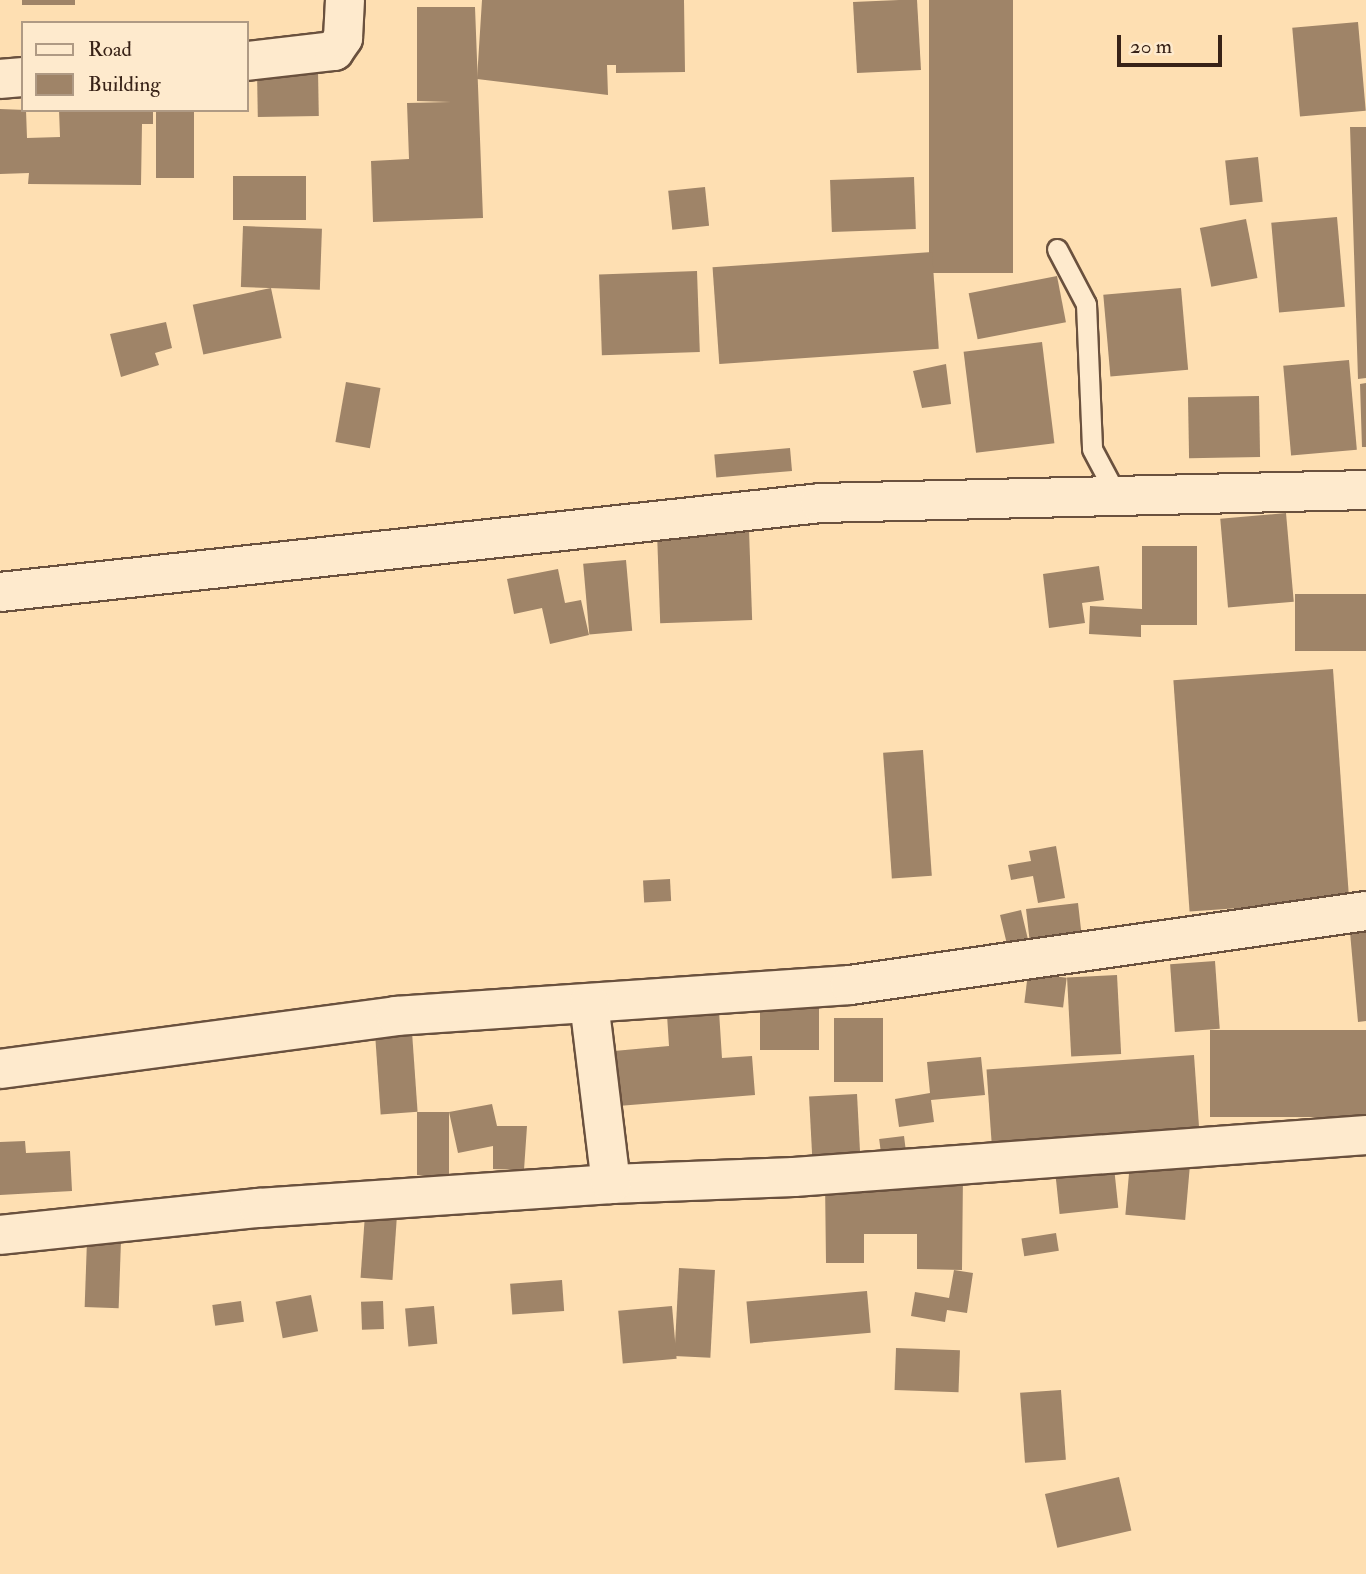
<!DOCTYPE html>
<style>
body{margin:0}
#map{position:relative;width:1366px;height:1574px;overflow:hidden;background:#fedfb2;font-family:"IM FELL Double Pica",serif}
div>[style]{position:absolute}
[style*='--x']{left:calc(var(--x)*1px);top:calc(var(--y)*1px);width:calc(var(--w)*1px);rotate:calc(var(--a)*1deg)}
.building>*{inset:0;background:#9f8468;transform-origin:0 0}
.roads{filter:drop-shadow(2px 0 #6a513e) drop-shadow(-2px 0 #6a513e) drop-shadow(0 2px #6a513e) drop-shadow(0 -2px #6a513e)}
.lane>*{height:19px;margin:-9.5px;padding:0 9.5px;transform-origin:9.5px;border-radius:9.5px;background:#feeacd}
.street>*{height:38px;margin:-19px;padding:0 19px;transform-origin:19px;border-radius:19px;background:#feeacd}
span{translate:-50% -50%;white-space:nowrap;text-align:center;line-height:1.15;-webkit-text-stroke:6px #feeacd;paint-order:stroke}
.legend{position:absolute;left:21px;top:21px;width:228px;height:91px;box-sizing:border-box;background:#feeacd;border:2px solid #af9a84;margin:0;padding:9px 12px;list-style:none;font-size:21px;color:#382217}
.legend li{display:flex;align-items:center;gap:14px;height:35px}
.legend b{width:35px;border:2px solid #af9a84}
.scale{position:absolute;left:1117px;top:35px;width:105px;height:32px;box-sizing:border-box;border:4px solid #382217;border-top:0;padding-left:9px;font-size:21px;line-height:24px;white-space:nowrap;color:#382217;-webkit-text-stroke:5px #feeacd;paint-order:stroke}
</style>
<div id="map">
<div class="building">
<i style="left:22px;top:0;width:53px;height:5px"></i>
<i style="clip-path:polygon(482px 0,684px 0,685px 72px,616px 73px,616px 65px,607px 65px,608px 95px,477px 79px)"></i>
<i style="clip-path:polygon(899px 0,917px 0,921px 70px,857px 73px,853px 2px)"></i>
<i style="left:929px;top:0;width:84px;height:273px"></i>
<i style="clip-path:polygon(417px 7px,475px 7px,483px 218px,373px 222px,371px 161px,409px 159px,407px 103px,451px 102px,417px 101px)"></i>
<i style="left:1358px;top:22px;width:89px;height:66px;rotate:85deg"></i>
<i style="left:318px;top:70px;width:46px;height:61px;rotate:89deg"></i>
<i style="clip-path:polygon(0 109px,26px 110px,27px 138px,60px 137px,59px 110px,153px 110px,153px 124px,142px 124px,141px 185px,28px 184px,29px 173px,0 174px)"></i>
<i style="left:156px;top:110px;width:38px;height:68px"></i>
<i style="clip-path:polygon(1350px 127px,1366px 127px,1366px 378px,1358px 379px)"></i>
<i style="left:1258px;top:157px;width:45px;height:33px;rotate:84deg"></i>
<i style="left:233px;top:176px;width:73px;height:44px"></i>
<i style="left:914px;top:177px;width:52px;height:84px;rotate:88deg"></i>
<i style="left:705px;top:187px;width:39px;height:37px;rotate:84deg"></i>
<i style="left:1337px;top:217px;width:90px;height:66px;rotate:85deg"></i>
<i style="left:1246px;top:219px;width:60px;height:47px;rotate:79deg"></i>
<i style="left:243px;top:226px;width:79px;height:61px;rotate:2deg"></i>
<i style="left:932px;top:252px;width:97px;height:220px;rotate:86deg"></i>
<i style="left:697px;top:271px;width:81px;height:98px;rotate:88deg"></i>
<i style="left:1057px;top:276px;width:47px;height:90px;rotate:79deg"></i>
<i style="left:271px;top:288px;width:51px;height:80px;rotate:78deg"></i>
<i style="left:1181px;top:288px;width:82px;height:78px;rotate:85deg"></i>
<i style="clip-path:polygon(166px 322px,172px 348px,155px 353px,159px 365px,121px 377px,110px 334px)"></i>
<i style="left:1042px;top:342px;width:102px;height:79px;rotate:83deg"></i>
<i style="left:1349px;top:360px;width:90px;height:66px;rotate:85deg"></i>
<i style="clip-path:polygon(946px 364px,951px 404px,922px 408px,913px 371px)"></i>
<i style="left:346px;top:382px;width:35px;height:61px;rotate:10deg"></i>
<i style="clip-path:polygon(1366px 383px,1366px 447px,1362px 447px,1360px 384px)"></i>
<i style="left:1259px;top:396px;width:61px;height:71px;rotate:89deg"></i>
<i style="left:790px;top:448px;width:23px;height:76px;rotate:85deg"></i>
<i style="left:1286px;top:513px;width:89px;height:66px;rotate:85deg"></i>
<i style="left:749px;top:530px;width:90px;height:92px;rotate:88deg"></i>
<i style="clip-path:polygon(1142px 546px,1197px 546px,1197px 625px,1141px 625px,1141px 637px,1089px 634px,1090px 606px,1142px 609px)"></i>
<i style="left:626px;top:560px;width:71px;height:43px;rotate:85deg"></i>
<i style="clip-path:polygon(1099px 566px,1104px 600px,1082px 603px,1085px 623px,1049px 628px,1043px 574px)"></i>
<i style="clip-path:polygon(558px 569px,565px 603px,581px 600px,589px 635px,550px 644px,542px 608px,514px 614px,507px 579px)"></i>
<i style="left:1366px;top:594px;width:57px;height:71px;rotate:90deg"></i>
<i style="left:1333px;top:669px;width:232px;height:160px;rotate:86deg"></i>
<i style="left:923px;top:750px;width:126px;height:40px;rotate:86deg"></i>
<i style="clip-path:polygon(1056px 846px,1065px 898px,1038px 903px,1033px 876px,1011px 880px,1008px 865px,1031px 861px,1029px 851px)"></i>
<i style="left:670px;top:879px;width:22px;height:27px;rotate:87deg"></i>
<i style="clip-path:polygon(1078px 903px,1083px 947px,1010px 957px,1000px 915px,1021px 910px,1031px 952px,1026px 909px)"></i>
<i style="clip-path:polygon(1366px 931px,1366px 1021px,1358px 1022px,1350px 932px)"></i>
<i style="left:1215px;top:961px;width:68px;height:45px;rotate:86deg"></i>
<i style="left:1028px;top:973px;width:39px;height:30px;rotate:7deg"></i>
<i style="left:1117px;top:975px;width:79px;height:50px;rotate:87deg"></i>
<i style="left:760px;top:1001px;width:59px;height:49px"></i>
<i style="clip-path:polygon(719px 1011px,722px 1058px,752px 1056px,755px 1095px,618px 1106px,614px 1051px,669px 1046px,667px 1015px)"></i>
<i style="left:834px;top:1018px;width:49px;height:64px"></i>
<i style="left:1366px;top:1030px;width:87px;height:156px;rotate:90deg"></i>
<i style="left:412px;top:1032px;width:80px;height:37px;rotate:86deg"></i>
<i style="left:1194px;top:1055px;width:88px;height:208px;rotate:86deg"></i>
<i style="clip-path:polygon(981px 1057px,985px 1095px,931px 1100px,934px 1122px,899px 1127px,895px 1099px,930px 1093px,927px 1062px)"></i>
<i style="left:857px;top:1094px;width:67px;height:48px;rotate:87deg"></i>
<i style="clip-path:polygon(492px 1104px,497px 1126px,527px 1126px,524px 1170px,493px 1169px,493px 1146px,458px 1153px,449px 1112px)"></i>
<i style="left:417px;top:1112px;width:32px;height:63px"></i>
<i style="left:904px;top:1136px;width:24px;height:25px;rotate:83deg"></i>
<i style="clip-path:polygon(25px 1141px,26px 1153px,70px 1151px,72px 1191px,0 1195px,0 1142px)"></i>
<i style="left:1130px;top:1162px;width:60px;height:53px;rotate:5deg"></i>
<i style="left:1114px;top:1167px;width:41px;height:59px;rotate:84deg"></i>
<i style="clip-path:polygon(963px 1174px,962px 1270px,917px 1269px,917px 1234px,864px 1234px,864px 1263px,826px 1263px,825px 1181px)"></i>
<i style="left:365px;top:1214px;width:32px;height:64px;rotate:4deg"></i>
<i style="left:1056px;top:1233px;width:18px;height:35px;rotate:81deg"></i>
<i style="left:87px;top:1240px;width:34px;height:67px;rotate:2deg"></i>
<i style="left:679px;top:1268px;width:36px;height:88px;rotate:3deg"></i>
<i style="clip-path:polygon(954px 1270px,973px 1273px,967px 1313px,947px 1310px,945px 1322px,911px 1316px,915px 1292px,949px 1298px)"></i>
<i style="left:562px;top:1280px;width:31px;height:52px;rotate:86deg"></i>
<i style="left:867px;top:1291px;width:42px;height:121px;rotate:85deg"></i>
<i style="left:311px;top:1295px;width:37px;height:36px;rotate:79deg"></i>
<i style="left:241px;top:1301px;width:21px;height:29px;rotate:82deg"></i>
<i style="left:383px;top:1301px;width:28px;height:22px;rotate:88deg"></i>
<i style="left:434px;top:1306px;width:38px;height:29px;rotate:85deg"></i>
<i style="left:672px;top:1306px;width:53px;height:54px;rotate:85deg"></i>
<i style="left:896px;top:1348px;width:64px;height:42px;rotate:2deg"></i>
<i style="left:1061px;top:1390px;width:70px;height:41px;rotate:86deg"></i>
<i style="left:1119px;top:1477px;width:55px;height:76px;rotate:77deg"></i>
</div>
<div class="roads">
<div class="lane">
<i style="--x:1057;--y:249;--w:62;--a:62.2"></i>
<i style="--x:1086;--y:304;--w:145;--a:87.6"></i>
<i style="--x:1092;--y:449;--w:53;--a:62"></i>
</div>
<div class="street">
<i style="--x:247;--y:61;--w:88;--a:-6.6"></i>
<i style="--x:334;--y:51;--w:16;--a:-55"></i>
<i style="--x:343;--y:38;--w:38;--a:-87"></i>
<i style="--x:0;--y:79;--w:23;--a:-5"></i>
<i style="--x:0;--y:592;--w:825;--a:-6.19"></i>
<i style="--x:820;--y:503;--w:546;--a:-1.36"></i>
<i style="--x:0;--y:1069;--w:400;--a:-7.6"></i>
<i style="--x:396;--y:1016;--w:455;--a:-3.9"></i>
<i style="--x:850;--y:985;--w:521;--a:-8.16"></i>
<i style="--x:611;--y:1184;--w:183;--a:-2.2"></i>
<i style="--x:794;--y:1177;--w:574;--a:-4.2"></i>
<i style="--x:0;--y:1235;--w:260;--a:-6"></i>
<i style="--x:259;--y:1208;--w:353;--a:-3.9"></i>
<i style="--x:611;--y:1184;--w:182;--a:-96.9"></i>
</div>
</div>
<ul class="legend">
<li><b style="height:9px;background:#feeacd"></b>Road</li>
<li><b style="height:19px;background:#9f8468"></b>Building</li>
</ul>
<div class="scale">20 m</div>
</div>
